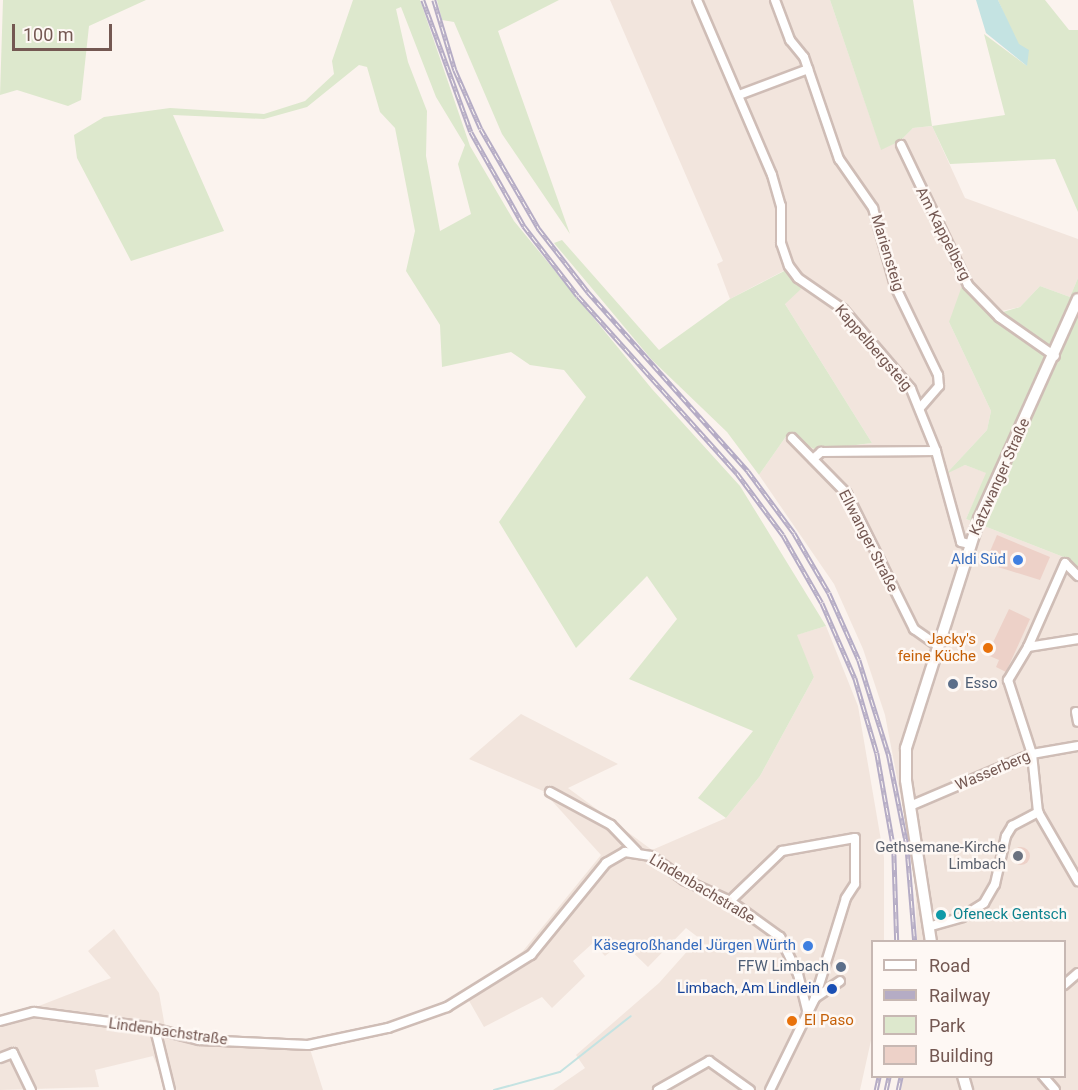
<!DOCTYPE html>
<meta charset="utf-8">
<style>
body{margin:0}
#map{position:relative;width:1078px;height:1090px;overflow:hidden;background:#fbf3ee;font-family:Roboto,sans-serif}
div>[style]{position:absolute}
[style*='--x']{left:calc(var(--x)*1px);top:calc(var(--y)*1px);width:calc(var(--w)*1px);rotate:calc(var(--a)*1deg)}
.residential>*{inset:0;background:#f2e5dd}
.green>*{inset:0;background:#dde8cd}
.water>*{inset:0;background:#c4e3e2}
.stream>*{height:2px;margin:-1px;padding:0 1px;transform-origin:1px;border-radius:1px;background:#c4e3e2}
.building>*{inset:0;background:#edd1c8}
.round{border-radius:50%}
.roads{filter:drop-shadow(2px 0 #cfbdb6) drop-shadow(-2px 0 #cfbdb6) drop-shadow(0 2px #cfbdb6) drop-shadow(0 -2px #cfbdb6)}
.minor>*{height:8px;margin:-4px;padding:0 4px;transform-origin:4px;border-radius:4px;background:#fff}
.secondary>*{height:10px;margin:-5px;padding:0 5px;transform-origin:5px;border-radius:5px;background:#fff}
.rail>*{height:4.5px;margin-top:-2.25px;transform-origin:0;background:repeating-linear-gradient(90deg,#fef8f4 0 7px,#b5acc5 0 14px);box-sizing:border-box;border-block:2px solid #b5acc5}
.dots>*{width:16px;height:16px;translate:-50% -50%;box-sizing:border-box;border:3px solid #fef8f4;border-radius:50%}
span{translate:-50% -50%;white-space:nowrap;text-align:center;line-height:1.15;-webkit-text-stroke:5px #fef8f4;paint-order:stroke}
.street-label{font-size:15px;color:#745852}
.shop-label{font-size:15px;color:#366cbe}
.right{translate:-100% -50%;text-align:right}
.food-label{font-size:15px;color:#c56008}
.left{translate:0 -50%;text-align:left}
.service-label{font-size:15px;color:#4e5e75}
.worship-label{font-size:15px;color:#5b616d}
.culture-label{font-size:15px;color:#0d838f}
.transit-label{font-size:15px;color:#164399}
.legend{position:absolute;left:871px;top:940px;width:195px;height:138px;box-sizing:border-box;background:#fef8f4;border:2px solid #c7b8b3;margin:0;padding:8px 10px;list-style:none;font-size:18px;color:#745852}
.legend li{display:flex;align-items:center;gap:12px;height:30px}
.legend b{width:30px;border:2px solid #c7b8b3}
.scale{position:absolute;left:12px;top:24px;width:100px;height:27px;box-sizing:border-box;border:3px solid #745852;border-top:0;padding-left:8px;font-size:18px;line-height:21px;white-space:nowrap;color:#745852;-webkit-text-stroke:4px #fef8f4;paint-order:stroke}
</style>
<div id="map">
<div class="residential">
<i style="clip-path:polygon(610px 0,830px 0,881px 149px,900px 141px,913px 128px,932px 126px,965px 198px,1078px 239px,1078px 278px,1070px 297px,1040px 286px,1020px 307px,949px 322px,991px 411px,987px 430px,948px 472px,965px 465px,987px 473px,966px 519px,1066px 558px,1078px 570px,1078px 1090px,900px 1090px,903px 1077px,1064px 1076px,1064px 942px,917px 941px,915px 872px,885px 715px,863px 649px,834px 584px,759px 475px,787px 435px,816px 450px,872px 443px,785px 304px,787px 269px,730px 299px,717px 264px,723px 261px)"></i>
<i style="clip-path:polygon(826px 626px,858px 706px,884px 858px,884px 941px,872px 942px,872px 1036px,860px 1090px,553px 1090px,585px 1068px,576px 1055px,659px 983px,699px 938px,686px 928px,648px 967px,622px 942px,605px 956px,593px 943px,573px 961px,585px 976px,552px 1008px,542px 997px,484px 1027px,464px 992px,523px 951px,601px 855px,543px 791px,469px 759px,521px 714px,618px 764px,568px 788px,652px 850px,726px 818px,760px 776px,814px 677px,796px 635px)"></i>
<i style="clip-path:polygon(114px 929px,159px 993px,165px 1027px,309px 1046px,323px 1090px,167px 1090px,153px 1056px,95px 1070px,99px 1087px,0 1090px,0 1021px,111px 978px,88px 951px)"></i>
</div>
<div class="green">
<i style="clip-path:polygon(3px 0,146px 0,89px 26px,81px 100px,68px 106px,17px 90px,0 95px)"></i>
<i style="clip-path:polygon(evenodd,353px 0,420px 0,470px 146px,514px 221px,652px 389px,740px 486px,826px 626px,797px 635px,814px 677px,760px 776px,726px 818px,698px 798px,753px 731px,629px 679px,677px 619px,647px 576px,576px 648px,499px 522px,586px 397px,564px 370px,530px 365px,511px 352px,442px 367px,440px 325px,406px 271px,415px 231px,395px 128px,380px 112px,367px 67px,359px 65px,307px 107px,264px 119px,173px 115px,224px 231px,131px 261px,77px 158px,74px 135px,104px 117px,170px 108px,264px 114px,305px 101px,334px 74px,332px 61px,353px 0,401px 7px,436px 97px,465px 145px,458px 164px,471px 214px,440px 231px,426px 156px,427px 111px,408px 62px,396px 9px,401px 7px)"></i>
<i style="clip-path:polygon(437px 0,559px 0,498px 31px,570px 234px,502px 134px,454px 22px,442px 20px)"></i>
<i style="clip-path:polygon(830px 0,913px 0,932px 126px,1005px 115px,984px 34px,1027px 66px,998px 0,1045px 0,1069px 30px,1078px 30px,1078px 212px,1055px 159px,950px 164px,932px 126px,913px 128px,900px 141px,881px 150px)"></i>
<i style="clip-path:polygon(562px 240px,659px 350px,730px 299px,788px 269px,801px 289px,785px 304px,872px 443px,816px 450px,787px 435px,759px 475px,727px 432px,652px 360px,554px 243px)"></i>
<i style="clip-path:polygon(1078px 278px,1078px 570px,1066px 558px,966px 519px,986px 473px,965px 465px,946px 474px,987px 430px,991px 411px,949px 322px,963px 283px,993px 315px,1020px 307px,1040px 286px,1070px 297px)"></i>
</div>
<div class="water">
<i style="clip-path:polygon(976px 0,998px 0,1019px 44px,1029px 50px,1027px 66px,986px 33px)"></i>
</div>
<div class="stream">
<i style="--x:494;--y:1090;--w:68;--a:-15.3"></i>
<i style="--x:560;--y:1072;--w:90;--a:-38.3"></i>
</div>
<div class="building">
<i style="clip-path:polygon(997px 535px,1050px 557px,1040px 580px,985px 563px)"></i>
<i style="clip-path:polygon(1009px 609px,1030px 619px,1006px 672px,996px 667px,999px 660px,987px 655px)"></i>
<i class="round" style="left:1012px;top:847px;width:18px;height:18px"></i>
</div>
<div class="roads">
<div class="minor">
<i style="--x:697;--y:0;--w:190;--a:66.8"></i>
<i style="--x:772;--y:175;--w:32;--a:74"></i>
<i style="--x:781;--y:206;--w:37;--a:90"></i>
<i style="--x:781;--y:243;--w:24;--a:71"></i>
<i style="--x:789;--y:266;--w:15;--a:53"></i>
<i style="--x:798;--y:278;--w:55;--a:34.6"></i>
<i style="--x:843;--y:309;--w:105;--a:49.6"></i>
<i style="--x:911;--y:389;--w:67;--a:68"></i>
<i style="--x:936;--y:451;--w:94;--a:74.6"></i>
<i style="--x:961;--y:542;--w:9;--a:13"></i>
<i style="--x:775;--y:0;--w:43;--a:69.4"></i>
<i style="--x:790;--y:40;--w:22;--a:51"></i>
<i style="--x:804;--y:57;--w:108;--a:71.1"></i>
<i style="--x:839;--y:159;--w:60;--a:55.2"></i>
<i style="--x:873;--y:208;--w:81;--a:74.2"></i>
<i style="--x:895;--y:286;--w:99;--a:64.2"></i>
<i style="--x:938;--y:375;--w:11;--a:85"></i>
<i style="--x:939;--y:386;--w:29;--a:131"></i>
<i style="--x:739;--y:95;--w:74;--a:-20.6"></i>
<i style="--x:901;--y:145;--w:155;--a:64.4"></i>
<i style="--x:968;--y:285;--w:45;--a:45.9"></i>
<i style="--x:999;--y:317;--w:68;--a:34.9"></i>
<i style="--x:792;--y:438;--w:78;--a:45.5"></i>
<i style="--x:847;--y:494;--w:151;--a:63.6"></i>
<i style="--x:914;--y:629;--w:29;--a:35"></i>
<i style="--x:813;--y:459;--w:11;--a:-41"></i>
<i style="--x:821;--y:452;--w:115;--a:-0.5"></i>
<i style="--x:1078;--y:576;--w:18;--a:-135"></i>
<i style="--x:1065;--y:563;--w:92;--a:113.8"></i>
<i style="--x:1028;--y:647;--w:39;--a:121"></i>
<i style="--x:1008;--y:680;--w:78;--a:72"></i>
<i style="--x:1032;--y:754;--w:58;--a:84.1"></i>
<i style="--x:1038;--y:812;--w:80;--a:59.9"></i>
<i style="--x:1028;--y:647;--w:51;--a:-9.1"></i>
<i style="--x:1076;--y:712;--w:10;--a:79"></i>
<i style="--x:550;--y:792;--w:69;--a:28.4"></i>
<i style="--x:611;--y:825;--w:37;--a:46"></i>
<i style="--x:910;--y:806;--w:133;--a:-23.1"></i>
<i style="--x:1032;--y:754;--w:47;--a:-9.9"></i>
<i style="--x:730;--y:901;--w:72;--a:-43.9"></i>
<i style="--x:782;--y:851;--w:74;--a:-10.1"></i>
<i style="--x:855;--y:838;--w:46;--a:90"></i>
<i style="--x:855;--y:884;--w:17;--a:123"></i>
<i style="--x:846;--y:898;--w:105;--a:107.2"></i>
<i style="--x:928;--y:927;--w:35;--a:-16"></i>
<i style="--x:962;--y:917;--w:26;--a:-32"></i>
<i style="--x:984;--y:903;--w:22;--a:-60"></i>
<i style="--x:995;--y:884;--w:49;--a:-77.1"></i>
<i style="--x:1006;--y:836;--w:12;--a:-59"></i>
<i style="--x:1012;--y:826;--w:30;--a:-28"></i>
<i style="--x:1064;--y:985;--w:18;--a:-41"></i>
<i style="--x:0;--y:1021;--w:35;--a:-15"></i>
<i style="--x:34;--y:1012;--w:115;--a:7.5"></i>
<i style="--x:148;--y:1027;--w:53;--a:14.3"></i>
<i style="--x:199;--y:1040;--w:109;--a:2.6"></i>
<i style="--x:308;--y:1045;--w:82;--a:-12"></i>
<i style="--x:388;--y:1028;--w:63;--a:-19.6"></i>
<i style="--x:447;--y:1007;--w:99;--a:-31.8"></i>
<i style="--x:531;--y:955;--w:119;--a:-50.8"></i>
<i style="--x:606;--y:863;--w:22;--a:-30"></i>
<i style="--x:625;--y:852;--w:26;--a:9"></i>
<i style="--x:651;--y:856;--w:41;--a:36"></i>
<i style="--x:684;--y:880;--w:51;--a:24.5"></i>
<i style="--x:730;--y:901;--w:62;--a:35.8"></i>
<i style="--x:780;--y:937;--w:41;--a:64.1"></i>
<i style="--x:798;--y:974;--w:38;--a:76"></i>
<i style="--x:155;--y:1029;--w:63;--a:76.2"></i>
<i style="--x:0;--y:1058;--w:14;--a:-21"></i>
<i style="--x:13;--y:1053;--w:41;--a:64.1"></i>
<i style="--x:1043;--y:1076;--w:18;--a:49"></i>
<i style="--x:658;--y:1090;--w:59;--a:-29.6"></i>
<i style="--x:709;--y:1061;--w:50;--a:35.3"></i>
<i style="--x:770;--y:1090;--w:102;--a:-63.9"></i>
<i style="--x:815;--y:998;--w:30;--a:-34"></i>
</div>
<div class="secondary">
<i style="--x:931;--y:942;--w:164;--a:-98.8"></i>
<i style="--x:906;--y:780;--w:32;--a:-90"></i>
<i style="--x:906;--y:748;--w:240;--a:-72.3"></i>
<i style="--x:979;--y:519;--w:241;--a:-65.8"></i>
<i style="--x:963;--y:1076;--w:15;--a:74"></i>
</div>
</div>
<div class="rail">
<i style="--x:423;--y:0;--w:140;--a:70"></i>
<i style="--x:471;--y:132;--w:108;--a:60.6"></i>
<i style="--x:524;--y:226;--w:88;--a:52.4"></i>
<i style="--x:578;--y:296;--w:238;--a:48.1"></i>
<i style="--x:737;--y:473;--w:77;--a:53.4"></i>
<i style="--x:783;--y:535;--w:78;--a:60.2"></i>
<i style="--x:822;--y:603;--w:82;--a:66.3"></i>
<i style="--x:855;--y:678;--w:78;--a:73.7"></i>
<i style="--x:877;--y:753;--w:97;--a:80"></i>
<i style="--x:894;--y:849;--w:93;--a:88.2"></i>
<i style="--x:434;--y:0;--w:73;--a:73.3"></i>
<i style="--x:455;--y:70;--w:64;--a:66.2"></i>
<i style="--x:481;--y:129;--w:116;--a:59.9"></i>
<i style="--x:539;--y:229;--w:80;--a:52.1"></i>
<i style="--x:588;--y:292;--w:240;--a:48.2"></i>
<i style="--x:748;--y:471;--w:77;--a:53.4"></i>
<i style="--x:794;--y:533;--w:69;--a:59.7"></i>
<i style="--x:829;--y:593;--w:73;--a:65.9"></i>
<i style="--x:859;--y:660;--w:101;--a:72.6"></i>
<i style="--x:889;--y:756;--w:91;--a:78.6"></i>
<i style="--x:907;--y:845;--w:97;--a:85.3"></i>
<i style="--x:876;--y:1090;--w:14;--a:-78"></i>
<i style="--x:886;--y:1090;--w:14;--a:-78"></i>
<i style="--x:898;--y:1090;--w:14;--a:-78"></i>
</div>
<div class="dots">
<i style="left:1018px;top:560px;background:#3f7fe0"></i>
<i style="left:988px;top:648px;background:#e8710a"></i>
<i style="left:953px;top:684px;background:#5c6f8a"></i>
<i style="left:1018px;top:856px;background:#6b7280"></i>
<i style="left:941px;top:915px;background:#0f9aa8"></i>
<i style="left:808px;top:946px;background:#3f7fe0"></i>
<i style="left:841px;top:967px;background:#5c6f8a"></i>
<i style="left:832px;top:989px;background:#1a4fb4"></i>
<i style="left:792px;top:1021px;background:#e8710a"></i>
</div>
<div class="street-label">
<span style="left:943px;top:234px;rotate:63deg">Am Kappelberg</span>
<span style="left:887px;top:253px;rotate:73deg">Mariensteig</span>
<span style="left:873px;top:348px;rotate:49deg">Kappelbergsteig</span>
<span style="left:1000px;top:477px;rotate:-66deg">Katzwanger Straße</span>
<span style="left:868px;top:541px;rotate:63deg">Ellwanger Straße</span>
<span style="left:993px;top:771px;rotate:-23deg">Wasserberg</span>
<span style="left:702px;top:889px;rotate:31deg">Lindenbachstraße</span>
<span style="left:168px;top:1032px;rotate:8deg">Lindenbachstraße</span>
</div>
<div class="shop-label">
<span class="right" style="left:1006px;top:560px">Aldi Süd</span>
<span class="right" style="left:796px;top:946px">Käsegroßhandel Jürgen Würth</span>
</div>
<div class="food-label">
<span class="right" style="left:976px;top:648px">Jacky's<br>feine Küche</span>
<span class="left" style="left:804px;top:1021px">El Paso</span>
</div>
<div class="service-label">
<span class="left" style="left:965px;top:684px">Esso</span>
<span class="right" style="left:829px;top:967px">FFW Limbach</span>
</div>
<div class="worship-label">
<span class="right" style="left:1006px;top:856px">Gethsemane-Kirche<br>Limbach</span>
</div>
<div class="culture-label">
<span class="left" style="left:953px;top:915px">Ofeneck Gentsch</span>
</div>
<div class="transit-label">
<span class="right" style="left:820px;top:989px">Limbach, Am Lindlein</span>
</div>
<ul class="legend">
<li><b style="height:8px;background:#fff"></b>Road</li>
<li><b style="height:8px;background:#b5acc5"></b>Railway</li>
<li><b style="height:16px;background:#dde8cd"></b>Park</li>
<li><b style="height:16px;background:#edd1c8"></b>Building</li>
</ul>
<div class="scale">100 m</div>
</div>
